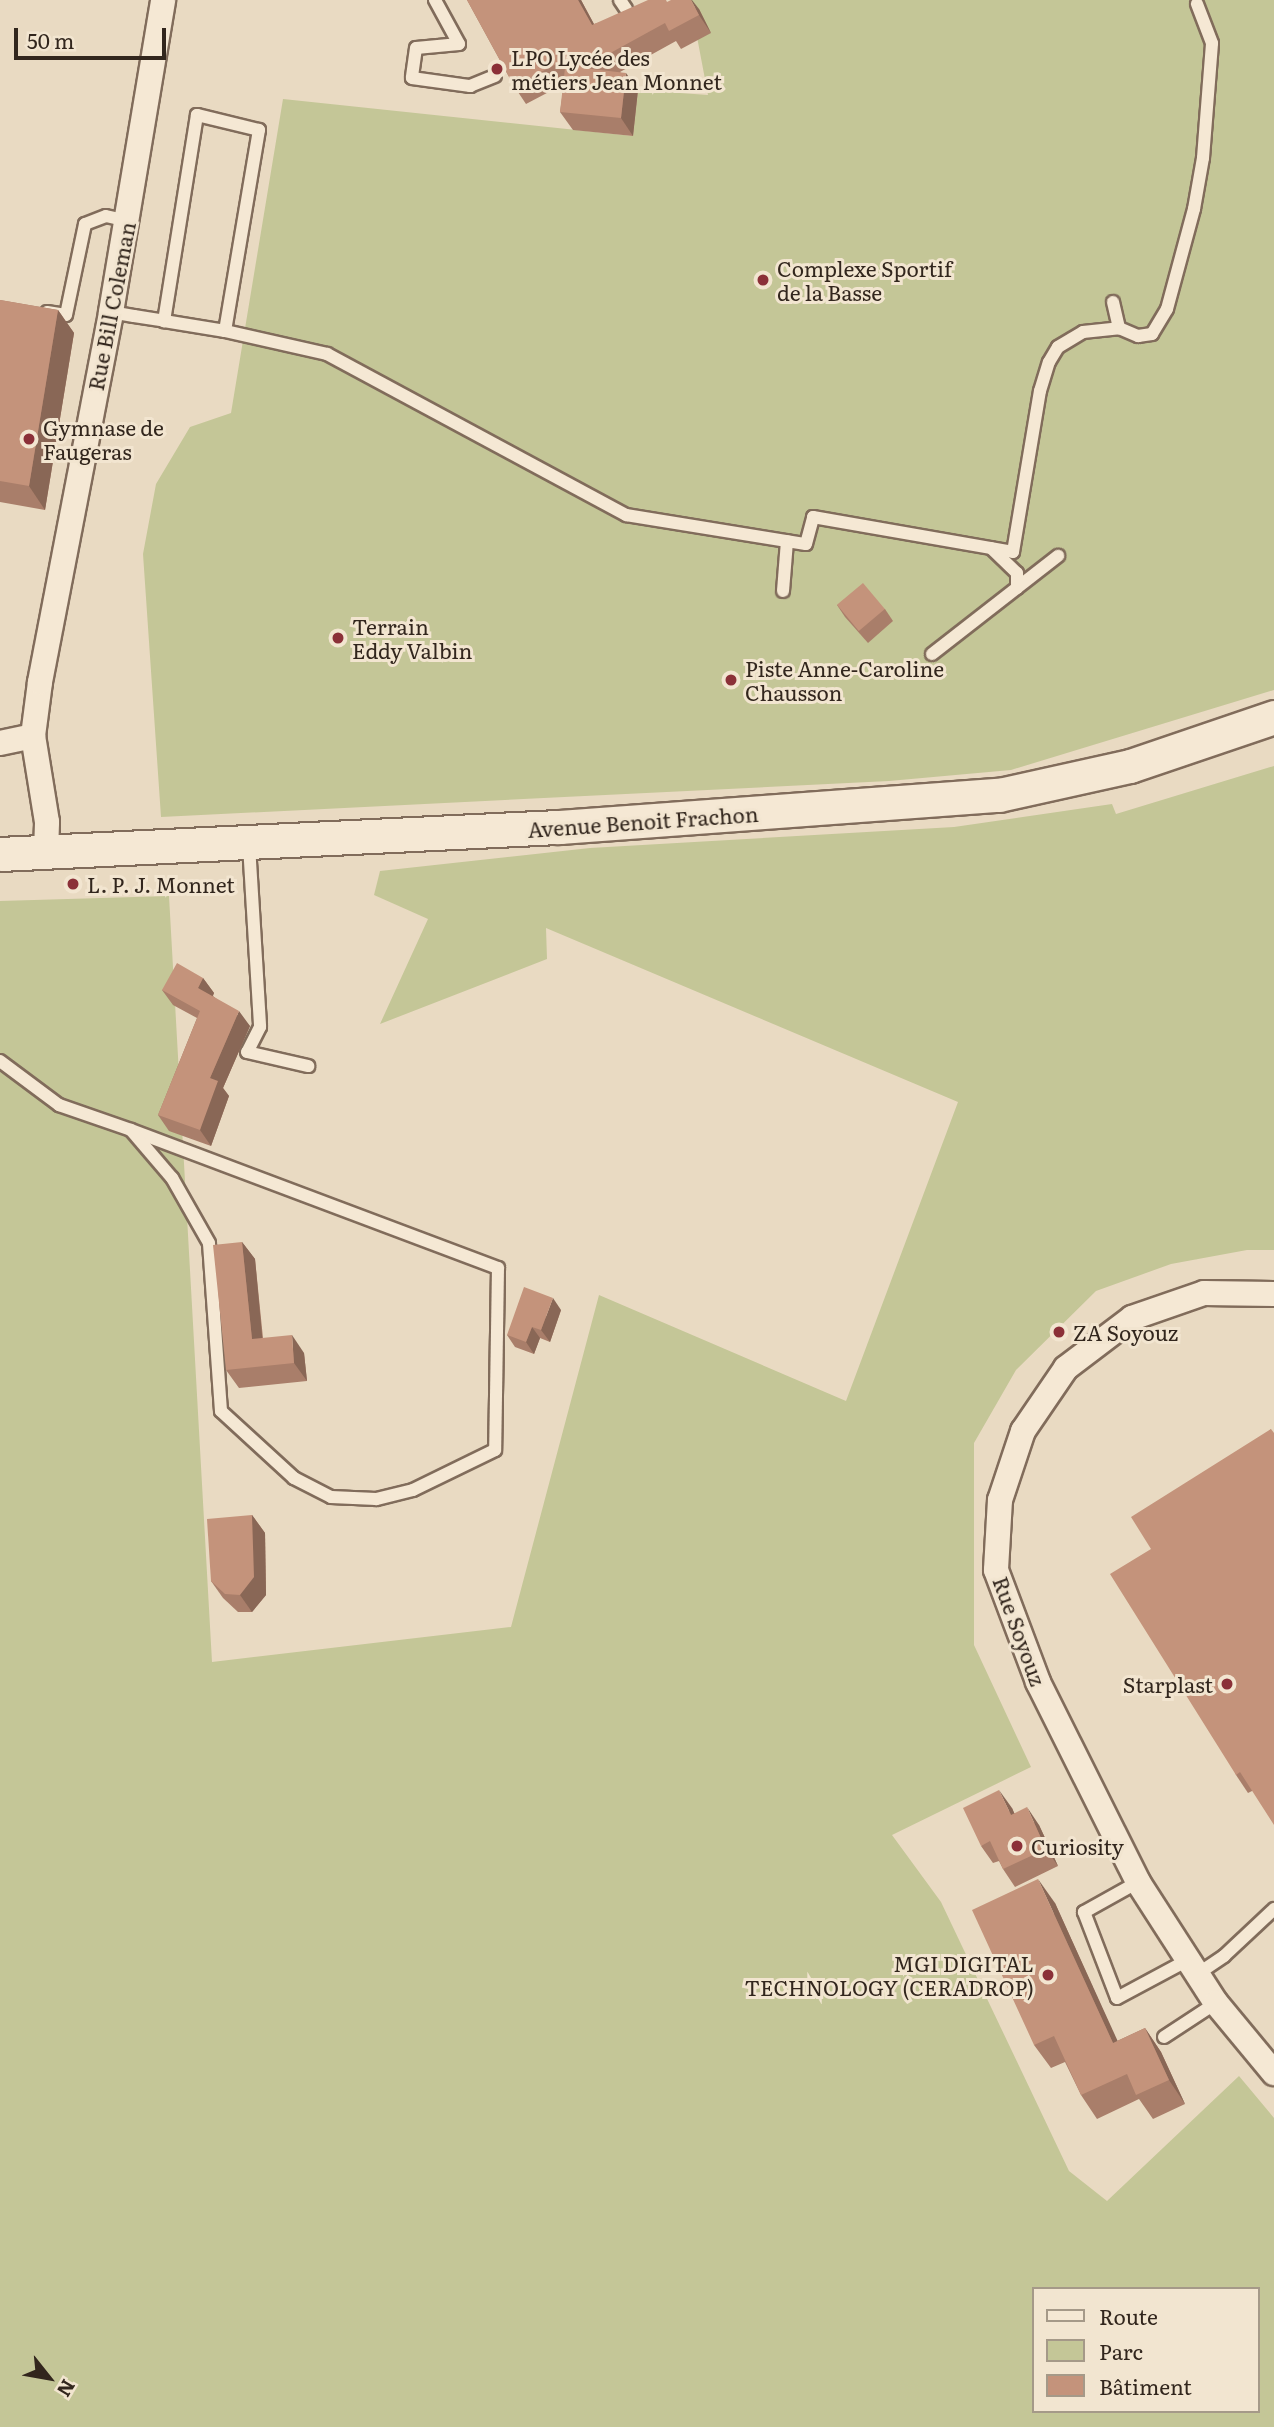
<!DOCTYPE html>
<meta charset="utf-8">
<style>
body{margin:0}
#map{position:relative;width:1274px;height:2427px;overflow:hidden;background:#e9dac2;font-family:Literata,serif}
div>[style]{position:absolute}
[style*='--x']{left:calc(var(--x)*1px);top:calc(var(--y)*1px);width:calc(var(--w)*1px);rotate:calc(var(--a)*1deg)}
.green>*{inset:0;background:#c4c697}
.roads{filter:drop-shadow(2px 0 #816c5b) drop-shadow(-2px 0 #816c5b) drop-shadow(0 2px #816c5b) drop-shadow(0 -2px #816c5b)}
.lane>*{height:12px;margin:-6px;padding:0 6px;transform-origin:6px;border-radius:6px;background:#f5e8d4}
.street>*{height:24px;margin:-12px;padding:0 12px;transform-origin:12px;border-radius:12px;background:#f5e8d4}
.secondary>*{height:33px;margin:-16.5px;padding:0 16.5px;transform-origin:16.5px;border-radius:16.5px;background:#f5e8d4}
.wall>*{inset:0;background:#a97e6a}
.shaded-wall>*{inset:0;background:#896756}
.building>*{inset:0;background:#c4937b;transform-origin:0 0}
.dots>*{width:19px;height:19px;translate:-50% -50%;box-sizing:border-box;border:4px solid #f2e5d0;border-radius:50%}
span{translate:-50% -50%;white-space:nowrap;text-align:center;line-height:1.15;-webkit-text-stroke:6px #f2e5d0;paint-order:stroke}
.poi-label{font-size:21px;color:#32261d}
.left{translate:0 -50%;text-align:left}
.right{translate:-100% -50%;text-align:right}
.street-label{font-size:21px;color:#32261d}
.legend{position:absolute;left:1032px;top:2287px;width:228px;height:126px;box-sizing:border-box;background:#f2e5d0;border:2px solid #a59988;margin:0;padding:9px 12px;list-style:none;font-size:21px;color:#32261d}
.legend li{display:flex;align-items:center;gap:14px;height:35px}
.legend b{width:35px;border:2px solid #a59988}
.north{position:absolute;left:14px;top:2343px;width:70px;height:70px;-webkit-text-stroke:5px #f2e5d0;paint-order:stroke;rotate:121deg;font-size:19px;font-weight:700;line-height:28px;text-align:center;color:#32261d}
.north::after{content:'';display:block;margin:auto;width:24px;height:32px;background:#32261d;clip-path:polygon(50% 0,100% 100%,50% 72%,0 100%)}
.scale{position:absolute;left:14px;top:28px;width:152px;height:32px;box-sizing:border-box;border:4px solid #32261d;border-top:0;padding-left:9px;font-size:21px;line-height:24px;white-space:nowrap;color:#32261d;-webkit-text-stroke:5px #f2e5d0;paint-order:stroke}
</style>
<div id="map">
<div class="green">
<i style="clip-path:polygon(690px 0,1274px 0,1274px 690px,1011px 770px,889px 781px,161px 817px,143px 554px,156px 484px,190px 427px,231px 413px,283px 99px,633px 136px,638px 90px,708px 95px)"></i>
<i style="clip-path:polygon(evenodd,1274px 766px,1274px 1250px,1247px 1250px,1171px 1264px,1096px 1291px,1016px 1370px,974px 1443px,974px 1645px,1031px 1767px,892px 1835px,941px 1902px,1069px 2171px,1107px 2201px,1239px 2076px,1274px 2118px,1274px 2427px,0 2427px,0 901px,169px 896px,212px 1662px,511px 1627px,599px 1295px,846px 1401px,958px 1102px,546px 928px,547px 959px,380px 1024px,428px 919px,374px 895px,380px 871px,590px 848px,954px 827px,1112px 804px,1116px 814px,1274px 766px,1034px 2289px,1258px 2289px,1258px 2411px,1034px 2411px,1034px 2289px)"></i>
</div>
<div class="roads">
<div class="lane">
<i style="--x:435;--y:0;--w:50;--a:61.4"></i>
<i style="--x:459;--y:44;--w:43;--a:174.7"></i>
<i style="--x:416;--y:48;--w:30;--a:98"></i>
<i style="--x:412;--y:78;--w:59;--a:7.9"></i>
<i style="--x:470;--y:86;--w:27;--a:-22"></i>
<i style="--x:620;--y:0;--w:11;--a:56"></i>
<i style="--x:1113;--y:302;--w:27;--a:77"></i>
<i style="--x:47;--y:312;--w:19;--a:9"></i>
<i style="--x:66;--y:315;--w:93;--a:-78.2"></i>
<i style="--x:85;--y:224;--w:22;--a:-21"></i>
<i style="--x:106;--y:216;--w:22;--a:13"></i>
<i style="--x:111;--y:312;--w:23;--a:10"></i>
<i style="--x:134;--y:316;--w:30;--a:9"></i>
<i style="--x:164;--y:321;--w:62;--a:9.3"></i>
<i style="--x:225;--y:331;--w:204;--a:-80.4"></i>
<i style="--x:259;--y:130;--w:64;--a:-166.4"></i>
<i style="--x:197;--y:115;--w:209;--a:99.1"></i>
<i style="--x:225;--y:331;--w:105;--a:12.7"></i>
<i style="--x:327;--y:354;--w:340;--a:28.3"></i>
<i style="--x:626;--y:515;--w:182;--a:9.2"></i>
<i style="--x:806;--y:544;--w:28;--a:-75"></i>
<i style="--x:813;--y:517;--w:203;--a:9.9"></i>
<i style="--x:1013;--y:552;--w:163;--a:-80.5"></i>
<i style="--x:1040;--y:391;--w:30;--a:-73"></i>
<i style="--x:1049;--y:362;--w:17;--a:-59"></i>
<i style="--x:1058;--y:347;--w:29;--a:-31"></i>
<i style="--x:1083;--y:332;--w:36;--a:-6"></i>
<i style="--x:1119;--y:328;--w:21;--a:23"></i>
<i style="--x:1138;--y:336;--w:14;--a:-8"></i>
<i style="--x:1152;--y:334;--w:29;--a:-59"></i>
<i style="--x:1167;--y:309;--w:104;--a:-74.9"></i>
<i style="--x:1194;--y:209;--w:52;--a:-80"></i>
<i style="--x:1203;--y:158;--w:115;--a:-85.5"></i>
<i style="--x:1212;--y:43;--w:42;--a:-111"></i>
<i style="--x:991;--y:548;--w:36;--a:44"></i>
<i style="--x:1017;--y:573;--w:15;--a:90"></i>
<i style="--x:783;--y:591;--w:50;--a:-85.4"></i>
<i style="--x:932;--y:654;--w:160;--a:-37.9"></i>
<i style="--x:249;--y:845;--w:182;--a:86.5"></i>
<i style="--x:260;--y:1027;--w:28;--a:117"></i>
<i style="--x:247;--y:1052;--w:63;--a:12.9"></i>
<i style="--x:0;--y:1061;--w:74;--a:36.7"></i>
<i style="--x:59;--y:1105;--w:76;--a:19.1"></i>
<i style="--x:131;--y:1130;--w:392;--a:20.6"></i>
<i style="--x:498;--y:1268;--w:182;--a:90.9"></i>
<i style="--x:495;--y:1450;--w:91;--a:154"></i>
<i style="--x:413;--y:1490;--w:38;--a:166"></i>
<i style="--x:376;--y:1499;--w:45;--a:-177.5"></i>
<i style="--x:331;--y:1497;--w:42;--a:-152.8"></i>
<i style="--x:294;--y:1478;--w:99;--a:-137.5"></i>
<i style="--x:221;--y:1411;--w:168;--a:-94.1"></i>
<i style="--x:209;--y:1243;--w:75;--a:-119.6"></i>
<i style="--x:172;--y:1178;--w:63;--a:-130.5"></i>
<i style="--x:1138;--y:1882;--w:62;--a:150.9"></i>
<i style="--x:1084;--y:1912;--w:92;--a:69"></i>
<i style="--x:1117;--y:1998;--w:78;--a:-28.2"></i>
<i style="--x:1196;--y:1975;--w:34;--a:-34"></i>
<i style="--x:1224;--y:1956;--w:69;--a:-43.2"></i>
<i style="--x:1164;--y:2037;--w:62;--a:-33.2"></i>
</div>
<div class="street">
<i style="--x:0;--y:743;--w:34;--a:-12"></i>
<i style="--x:46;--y:852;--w:30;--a:-88"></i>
<i style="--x:47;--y:822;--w:87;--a:-99.2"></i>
<i style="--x:33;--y:736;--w:54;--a:-82.6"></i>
<i style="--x:40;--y:682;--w:377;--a:-79.1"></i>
<i style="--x:111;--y:312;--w:316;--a:-80.5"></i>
<i style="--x:1274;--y:1294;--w:70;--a:-179.2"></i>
<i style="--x:1204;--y:1293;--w:76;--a:160.9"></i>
<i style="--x:1132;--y:1318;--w:83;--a:142.9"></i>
<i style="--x:1066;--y:1368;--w:76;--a:124.3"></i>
<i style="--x:1023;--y:1431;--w:73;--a:108.4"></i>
<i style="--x:1000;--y:1500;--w:70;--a:93.3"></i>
<i style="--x:996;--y:1570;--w:120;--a:69.4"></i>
<i style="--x:1038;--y:1682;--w:224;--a:63.4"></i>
<i style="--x:1138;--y:1882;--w:144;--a:57.2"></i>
<i style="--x:1216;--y:2003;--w:91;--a:50.4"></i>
</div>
<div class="secondary">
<i style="--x:0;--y:854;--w:560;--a:-2.77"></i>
<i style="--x:559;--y:827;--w:441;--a:-4.2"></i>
<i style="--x:999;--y:795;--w:134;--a:-12.5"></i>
<i style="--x:1130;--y:766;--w:152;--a:-18.8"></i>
</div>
</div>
<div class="wall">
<i style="clip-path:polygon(467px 0,581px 0,594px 24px,668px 2px,699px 9px,711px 33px,681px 49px,676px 41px,620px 72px,638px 90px,633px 136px,573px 130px,560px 112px,564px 84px,526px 104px,514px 86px)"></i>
<i style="clip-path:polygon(0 300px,58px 310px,74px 333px,45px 510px,0 502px)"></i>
<i style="clip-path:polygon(837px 605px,885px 609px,893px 621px,868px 643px,845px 617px)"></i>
<i style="clip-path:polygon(203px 978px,214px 993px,213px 996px,250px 1026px,223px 1088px,229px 1096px,211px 1146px,169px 1131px,158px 1115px,197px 1018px,173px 1005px,162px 990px)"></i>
<i style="clip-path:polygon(242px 1242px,255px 1259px,263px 1338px,304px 1353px,307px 1381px,239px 1388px,226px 1370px)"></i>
<i style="clip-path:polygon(561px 1310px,550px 1342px,540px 1338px,534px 1354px,515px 1347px,507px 1335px)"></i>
<i style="clip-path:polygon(1271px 1429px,1252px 1791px,1248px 1793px,1236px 1775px,1151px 1549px)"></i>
<i style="clip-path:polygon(252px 1515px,265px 1533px,266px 1595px,252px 1612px,238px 1612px,223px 1598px,211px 1581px)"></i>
<i style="clip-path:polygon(1012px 1808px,1014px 1813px,1039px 1825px,1058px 1866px,1015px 1887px,1003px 1869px,999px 1861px,993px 1863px,981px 1846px)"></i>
<i style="clip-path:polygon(1055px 1903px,1117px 2041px,1145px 2028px,1161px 2052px,1185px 2104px,1153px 2119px,1139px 2099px,1097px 2119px,1081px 2095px,1065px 2062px,1051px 2068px,1034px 2045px)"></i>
</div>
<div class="shaded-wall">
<i style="clip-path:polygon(578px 0,581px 0,604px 43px,592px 25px)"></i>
<i style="clip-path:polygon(691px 0,692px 0,699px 9px,711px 33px,699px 15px)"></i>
<i style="clip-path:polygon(626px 73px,638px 90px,633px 136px,621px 118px)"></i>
<i style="clip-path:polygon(58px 310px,74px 333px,45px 510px,29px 486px)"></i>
<i style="clip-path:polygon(203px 978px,214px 993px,209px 1003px,198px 988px)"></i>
<i style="clip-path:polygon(239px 1011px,250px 1026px,223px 1088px,229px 1096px,211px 1146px,200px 1130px,210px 1078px)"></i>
<i style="clip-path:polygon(242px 1242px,255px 1259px,264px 1357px,252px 1339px)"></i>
<i style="clip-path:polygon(553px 1298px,561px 1310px,550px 1342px,541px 1330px)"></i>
<i style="clip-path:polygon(532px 1327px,540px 1338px,534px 1354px,526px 1342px)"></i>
<i style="clip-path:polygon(292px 1335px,304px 1353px,307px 1381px,294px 1363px)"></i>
<i style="clip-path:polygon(252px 1515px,265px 1533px,266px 1595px,252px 1612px,240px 1595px)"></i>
<i style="clip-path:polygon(999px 1790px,1012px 1808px,1023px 1833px,1011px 1815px)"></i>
<i style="clip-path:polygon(1027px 1807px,1039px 1825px,1058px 1866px,1046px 1849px)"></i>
<i style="clip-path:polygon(1038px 1879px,1055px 1903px,1129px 2066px,1113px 2043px)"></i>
<i style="clip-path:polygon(1145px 2028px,1161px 2052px,1185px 2104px,1169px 2080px)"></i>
</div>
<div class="building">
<i style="clip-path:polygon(467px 0,578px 0,592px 25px,648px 0,666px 0,667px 2px,671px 0,691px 0,699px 15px,669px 31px,665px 23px,583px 68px,626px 73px,621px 118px,560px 112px,566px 59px,514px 86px)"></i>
<i style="clip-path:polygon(0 300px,58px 310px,29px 486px,0 481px)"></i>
<i style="left:863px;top:583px;width:34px;height:34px;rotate:50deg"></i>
<i style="clip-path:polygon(177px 963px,203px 978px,198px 988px,239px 1011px,210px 1078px,218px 1081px,200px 1130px,158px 1115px,200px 1011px,162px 990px)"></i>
<i style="clip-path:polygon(242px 1242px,252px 1339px,292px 1335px,294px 1363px,226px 1370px,213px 1245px)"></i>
<i style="clip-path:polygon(524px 1287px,553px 1298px,541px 1330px,532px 1327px,526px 1342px,507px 1335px)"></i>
<i style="clip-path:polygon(1271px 1429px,1274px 1433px,1274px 1825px,1240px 1772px,1236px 1775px,1110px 1574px,1151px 1549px,1131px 1517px)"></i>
<i style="clip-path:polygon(252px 1515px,254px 1577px,240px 1595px,225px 1594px,211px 1581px,207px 1519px)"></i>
<i style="clip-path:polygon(999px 1790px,1011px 1815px,1027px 1807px,1046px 1849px,1003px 1869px,990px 1841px,981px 1846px,963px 1808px)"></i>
<i style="clip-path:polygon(1038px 1879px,1113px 2043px,1145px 2028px,1169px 2080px,1136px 2095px,1127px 2074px,1081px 2095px,1054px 2036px,1034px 2045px,972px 1910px)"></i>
</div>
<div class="dots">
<i style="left:497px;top:69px;background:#8b3038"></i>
<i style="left:763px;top:280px;background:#8b3038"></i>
<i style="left:29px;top:439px;background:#8b3038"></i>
<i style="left:338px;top:638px;background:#8b3038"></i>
<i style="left:731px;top:680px;background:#8b3038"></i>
<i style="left:73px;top:884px;background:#8b3038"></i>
<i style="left:1059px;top:1332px;background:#8b3038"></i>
<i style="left:1227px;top:1684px;background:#8b3038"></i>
<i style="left:1017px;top:1846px;background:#8b3038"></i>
<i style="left:1048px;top:1975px;background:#8b3038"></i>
</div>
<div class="poi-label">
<span class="left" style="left:511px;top:69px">LPO Lycée des<br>métiers Jean Monnet</span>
<span class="left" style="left:777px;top:280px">Complexe Sportif<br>de la Basse</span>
<span class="left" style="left:43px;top:439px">Gymnase de<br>Faugeras</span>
<span class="left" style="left:352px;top:638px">Terrain<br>Eddy Valbin</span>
<span class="left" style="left:745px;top:680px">Piste Anne-Caroline<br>Chausson</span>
<span class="left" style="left:87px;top:884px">L. P. J. Monnet</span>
<span class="left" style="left:1073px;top:1332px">ZA Soyouz</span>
<span class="right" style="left:1213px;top:1684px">Starplast</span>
<span class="left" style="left:1031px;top:1846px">Curiosity</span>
<span class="right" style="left:1034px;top:1975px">MGI DIGITAL<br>TECHNOLOGY (CERADROP)</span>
</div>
<div class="street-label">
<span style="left:111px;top:306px;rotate:-79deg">Rue Bill Coleman</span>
<span style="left:643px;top:821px;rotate:-4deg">Avenue Benoit Frachon</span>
<span style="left:1020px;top:1631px;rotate:70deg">Rue Soyouz</span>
</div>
<ul class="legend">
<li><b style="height:9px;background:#f5e8d4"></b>Route</li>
<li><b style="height:19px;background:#c4c697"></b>Parc</li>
<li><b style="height:19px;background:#c4937b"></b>Bâtiment</li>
</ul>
<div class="north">N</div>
<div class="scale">50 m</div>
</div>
